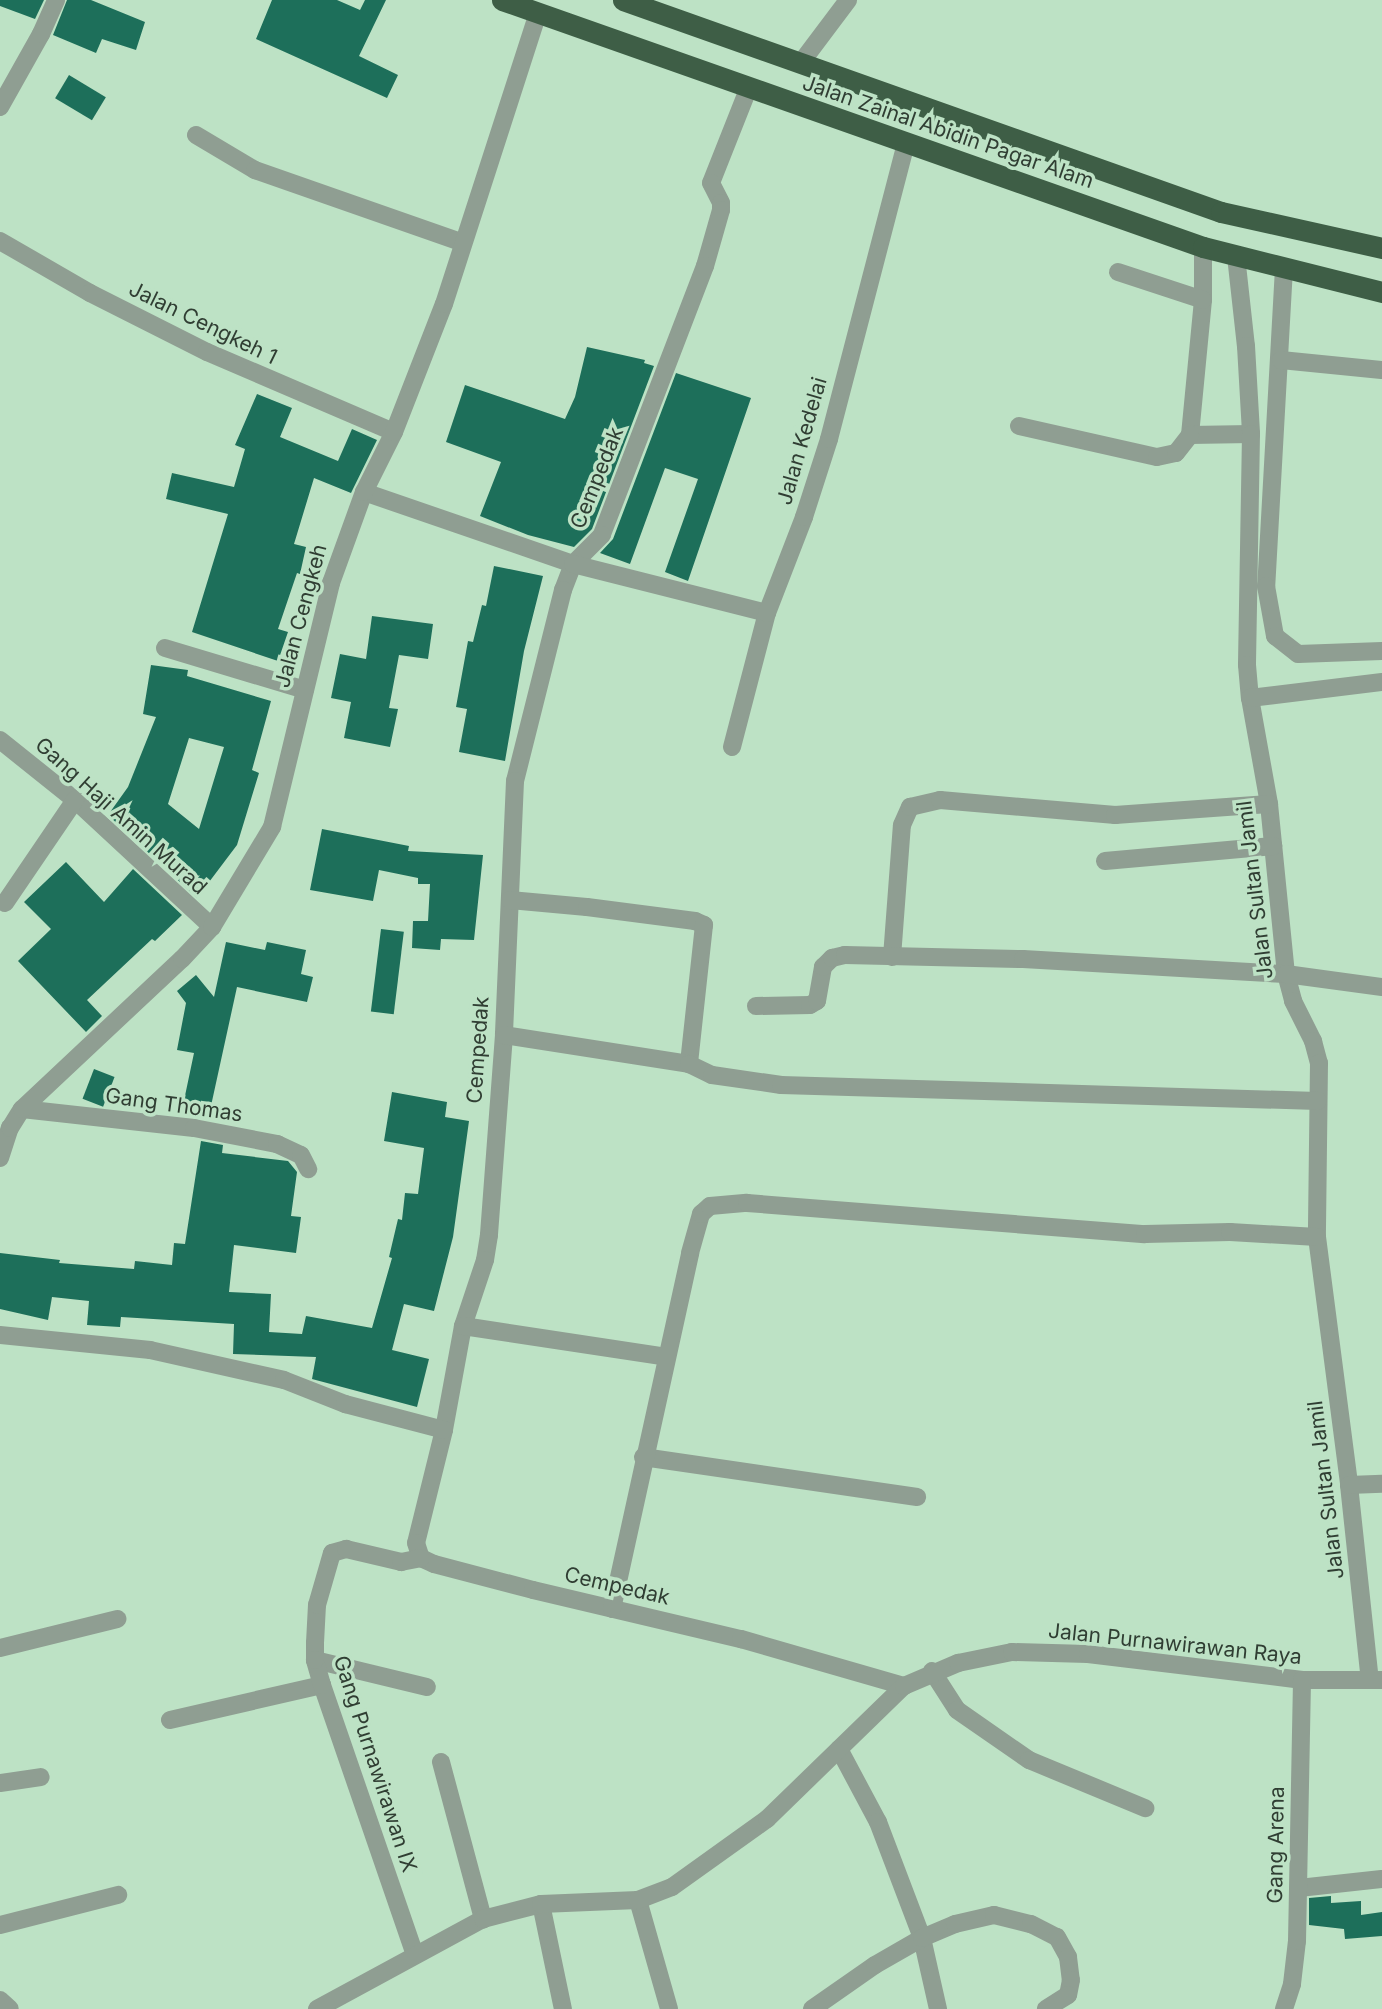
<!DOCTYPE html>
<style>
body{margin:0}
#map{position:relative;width:1382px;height:2009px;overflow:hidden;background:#bde2c5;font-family:Inter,sans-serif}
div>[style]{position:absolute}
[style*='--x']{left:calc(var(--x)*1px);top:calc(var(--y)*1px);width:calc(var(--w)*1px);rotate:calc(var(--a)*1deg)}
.building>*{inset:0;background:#1d6f5a;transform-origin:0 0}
.minor>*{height:18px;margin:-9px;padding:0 9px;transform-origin:9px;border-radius:9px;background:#8f9e92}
.highway>*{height:21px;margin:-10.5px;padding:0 10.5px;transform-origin:10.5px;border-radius:10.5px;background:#3e5e46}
span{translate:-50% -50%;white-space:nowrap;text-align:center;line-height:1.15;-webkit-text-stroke:7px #bde2c5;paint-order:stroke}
.street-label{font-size:21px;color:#303e33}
</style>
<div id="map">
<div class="building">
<i style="clip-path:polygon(0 0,44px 0,35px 19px,0 6px)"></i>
<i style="clip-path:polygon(67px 0,91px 0,145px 22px,136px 50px,102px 39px,96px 53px,53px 35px)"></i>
<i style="clip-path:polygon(272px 0,337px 0,360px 10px,365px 0,386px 0,359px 56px,398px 75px,387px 98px,256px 39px)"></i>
<i style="left:69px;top:75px;width:43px;height:27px;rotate:31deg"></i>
<i style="clip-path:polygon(587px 347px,645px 360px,644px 363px,654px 366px,592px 529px,574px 547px,528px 535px,480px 516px,501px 462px,446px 442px,465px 385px,565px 419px,575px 397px)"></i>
<i style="clip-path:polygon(676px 373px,751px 398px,688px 581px,665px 572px,698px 479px,665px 468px,630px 564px,600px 553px,613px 539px)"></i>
<i style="clip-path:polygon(257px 394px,292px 408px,280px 437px,338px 461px,352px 429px,377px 440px,351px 493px,314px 478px,294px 544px,306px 547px,300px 574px,297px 573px,278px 629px,288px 632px,278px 661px,192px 632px,228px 514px,166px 499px,172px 473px,234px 487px,245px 449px,235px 445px)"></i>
<i style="clip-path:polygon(494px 566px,543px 576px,524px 651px,505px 761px,459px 752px,467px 709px,456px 707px,468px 641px,473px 642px,482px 605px,486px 606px)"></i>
<i style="clip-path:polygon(372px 616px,433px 624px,428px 659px,399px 655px,389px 708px,398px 709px,390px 747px,344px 738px,351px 702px,331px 698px,340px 654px,366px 659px)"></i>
<i style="clip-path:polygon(evenodd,151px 665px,188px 670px,187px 676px,271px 701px,252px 770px,259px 773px,237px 845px,197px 898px,108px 815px,128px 787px,156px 717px,143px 714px,151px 665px,189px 738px,224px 747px,199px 829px,168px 804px,189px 738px)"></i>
<i style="clip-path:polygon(322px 829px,409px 846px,408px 851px,483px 855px,474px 940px,441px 939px,440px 950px,412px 948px,413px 921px,428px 921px,430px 884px,418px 884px,418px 878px,379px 870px,373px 901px,310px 890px)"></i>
<i style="clip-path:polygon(66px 862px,104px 902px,133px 869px,182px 915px,155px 941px,152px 939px,87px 1000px,102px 1016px,86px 1032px,18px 961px,51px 929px,24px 902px)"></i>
<i style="left:381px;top:929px;width:23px;height:83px;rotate:7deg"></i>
<i style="clip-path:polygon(226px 942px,265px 950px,267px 942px,306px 950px,301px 974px,313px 977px,307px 1002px,237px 987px,209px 1115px,182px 1110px,194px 1053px,177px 1050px,186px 1003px,177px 991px,196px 975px,214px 997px)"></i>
<i style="left:94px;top:1069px;width:22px;height:32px;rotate:21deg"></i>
<i style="clip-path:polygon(392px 1092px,447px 1102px,445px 1117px,469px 1121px,453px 1237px,434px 1311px,404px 1304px,392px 1350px,429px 1359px,417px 1407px,312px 1379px,316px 1357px,233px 1354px,234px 1324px,121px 1317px,120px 1327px,87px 1325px,89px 1301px,52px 1297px,48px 1320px,0 1309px,0 1253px,60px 1260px,59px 1263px,134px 1269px,135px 1261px,172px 1265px,174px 1243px,185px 1244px,201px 1141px,223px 1145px,222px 1153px,288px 1161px,297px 1172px,291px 1216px,301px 1217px,296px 1253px,234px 1245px,229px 1292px,271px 1294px,269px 1332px,302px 1334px,306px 1316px,372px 1328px,392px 1258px,389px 1257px,398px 1219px,402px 1220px,405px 1193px,418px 1194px,424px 1148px,384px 1141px)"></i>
<i style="clip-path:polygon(1331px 1896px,1331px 1903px,1361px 1901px,1361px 1915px,1382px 1912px,1382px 1936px,1345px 1939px,1344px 1929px,1309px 1925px,1309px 1898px)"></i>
</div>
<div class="minor">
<i style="--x:800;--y:64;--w:80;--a:-53.1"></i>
<i style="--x:749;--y:87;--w:103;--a:111.6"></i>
<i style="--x:711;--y:183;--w:22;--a:63"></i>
<i style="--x:721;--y:203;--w:7;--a:90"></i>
<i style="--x:721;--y:210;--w:58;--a:105.9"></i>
<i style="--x:705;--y:266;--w:288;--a:111"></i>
<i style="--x:602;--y:535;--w:41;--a:135"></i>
<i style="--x:573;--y:564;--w:28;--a:111"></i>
<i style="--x:563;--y:590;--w:197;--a:104.1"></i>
<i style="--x:515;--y:781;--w:254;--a:92.5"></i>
<i style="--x:504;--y:1035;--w:201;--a:94.3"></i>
<i style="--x:489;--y:1235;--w:25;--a:99"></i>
<i style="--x:485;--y:1260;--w:70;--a:108.4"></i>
<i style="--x:463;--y:1326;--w:106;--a:100.4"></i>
<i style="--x:444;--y:1430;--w:116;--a:103.9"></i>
<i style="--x:416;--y:1543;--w:16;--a:72"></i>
<i style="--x:421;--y:1558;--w:14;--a:25"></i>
<i style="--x:434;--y:1564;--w:102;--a:14.7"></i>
<i style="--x:533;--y:1590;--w:214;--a:13.3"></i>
<i style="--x:741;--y:1639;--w:170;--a:16.1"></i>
<i style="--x:0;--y:107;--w:84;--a:-60.7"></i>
<i style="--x:41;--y:34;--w:37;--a:-66"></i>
<i style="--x:196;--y:135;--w:69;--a:30.7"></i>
<i style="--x:255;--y:170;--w:218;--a:19.3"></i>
<i style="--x:0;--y:241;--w:104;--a:30"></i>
<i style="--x:90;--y:293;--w:131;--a:26.8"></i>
<i style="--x:207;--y:352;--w:203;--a:23.2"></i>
<i style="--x:1203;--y:247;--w:53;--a:90"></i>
<i style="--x:1203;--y:300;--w:136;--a:95.5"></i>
<i style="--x:1190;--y:435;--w:61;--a:-0.9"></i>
<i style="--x:1236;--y:256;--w:91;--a:83.7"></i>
<i style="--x:1246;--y:346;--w:88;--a:86.7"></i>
<i style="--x:1251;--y:434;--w:231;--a:91"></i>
<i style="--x:1247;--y:665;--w:33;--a:85"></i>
<i style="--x:1250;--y:698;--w:108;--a:79.8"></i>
<i style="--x:1269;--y:804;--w:171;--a:84.3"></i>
<i style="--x:1286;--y:974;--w:28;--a:75"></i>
<i style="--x:1293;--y:1001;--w:45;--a:63.4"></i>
<i style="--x:1313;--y:1041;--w:23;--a:75"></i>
<i style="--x:1319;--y:1063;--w:174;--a:90.7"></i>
<i style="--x:1317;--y:1237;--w:250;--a:82.6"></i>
<i style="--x:1349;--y:1485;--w:196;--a:83.9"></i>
<i style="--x:1284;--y:268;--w:319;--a:93.2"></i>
<i style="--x:1266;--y:586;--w:51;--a:79.8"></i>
<i style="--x:1275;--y:636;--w:29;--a:38"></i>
<i style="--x:1298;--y:654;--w:84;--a:-2"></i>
<i style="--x:1118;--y:272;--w:89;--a:18.2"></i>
<i style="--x:1281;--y:360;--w:101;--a:5.7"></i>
<i style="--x:1019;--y:426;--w:141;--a:12.7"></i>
<i style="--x:1157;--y:457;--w:19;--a:-12"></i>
<i style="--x:1176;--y:453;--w:23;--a:-52"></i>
<i style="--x:364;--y:492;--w:221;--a:19"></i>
<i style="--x:573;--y:564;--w:200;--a:14.2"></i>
<i style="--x:165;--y:648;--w:146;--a:16.7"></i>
<i style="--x:1250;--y:698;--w:133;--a:-6.9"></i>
<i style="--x:0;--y:740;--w:96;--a:38.7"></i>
<i style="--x:75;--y:800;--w:187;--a:42.8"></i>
<i style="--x:732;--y:747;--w:138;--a:-75.4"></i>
<i style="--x:767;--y:613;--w:103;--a:-68.9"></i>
<i style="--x:804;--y:517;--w:82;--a:-72.2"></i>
<i style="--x:829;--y:439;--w:305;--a:-75.4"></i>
<i style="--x:1105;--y:861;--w:169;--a:-5.1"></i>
<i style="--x:510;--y:900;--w:77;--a:5.2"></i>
<i style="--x:587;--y:907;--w:109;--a:7.4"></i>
<i style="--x:695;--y:921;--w:10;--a:24"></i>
<i style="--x:704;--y:925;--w:140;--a:96.2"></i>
<i style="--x:5;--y:903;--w:125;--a:-55.8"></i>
<i style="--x:892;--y:957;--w:132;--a:-85.7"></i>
<i style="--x:902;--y:825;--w:20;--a:-66"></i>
<i style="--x:910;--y:807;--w:31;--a:-13"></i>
<i style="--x:940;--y:800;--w:176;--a:4.9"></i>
<i style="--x:1115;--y:815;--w:154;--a:-4.1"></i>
<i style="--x:756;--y:1006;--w:54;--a:-1.1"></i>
<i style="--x:810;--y:1005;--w:8;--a:-30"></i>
<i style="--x:817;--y:1001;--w:35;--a:-80"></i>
<i style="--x:823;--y:967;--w:13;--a:-45"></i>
<i style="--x:832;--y:958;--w:13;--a:-13"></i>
<i style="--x:845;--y:955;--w:178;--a:1.3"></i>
<i style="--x:1023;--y:959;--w:263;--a:3.3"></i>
<i style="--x:1286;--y:974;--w:97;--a:7.7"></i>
<i style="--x:504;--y:1035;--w:187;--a:8.9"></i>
<i style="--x:689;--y:1064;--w:25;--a:26"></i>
<i style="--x:712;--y:1075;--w:70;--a:8.2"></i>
<i style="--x:781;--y:1085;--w:537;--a:1.71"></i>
<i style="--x:22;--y:1109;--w:173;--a:6.3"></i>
<i style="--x:194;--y:1128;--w:85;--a:10.9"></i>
<i style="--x:277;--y:1144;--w:26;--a:25"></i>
<i style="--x:301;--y:1155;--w:16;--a:63"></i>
<i style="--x:0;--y:1158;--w:32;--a:-72"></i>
<i style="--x:10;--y:1128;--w:22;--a:-58"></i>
<i style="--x:22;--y:1109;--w:219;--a:-43.2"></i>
<i style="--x:182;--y:959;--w:44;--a:-46.8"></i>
<i style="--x:212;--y:927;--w:117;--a:-59"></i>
<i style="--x:272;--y:827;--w:251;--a:-76.4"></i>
<i style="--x:331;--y:583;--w:97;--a:-70.1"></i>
<i style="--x:364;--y:492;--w:67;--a:-63.4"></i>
<i style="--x:394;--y:432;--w:137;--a:-68.7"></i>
<i style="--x:444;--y:304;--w:306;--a:-72.1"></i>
<i style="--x:463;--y:1326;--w:206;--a:8.6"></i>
<i style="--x:0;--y:1335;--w:151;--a:5.7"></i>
<i style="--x:150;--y:1350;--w:137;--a:12.6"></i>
<i style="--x:284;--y:1380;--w:66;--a:21.5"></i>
<i style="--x:345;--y:1404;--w:102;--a:14.7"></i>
<i style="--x:643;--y:1457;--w:277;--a:8.3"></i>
<i style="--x:1349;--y:1485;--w:33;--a:-2"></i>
<i style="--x:612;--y:1609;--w:364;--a:-77.6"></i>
<i style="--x:690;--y:1253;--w:41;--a:-74.2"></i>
<i style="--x:701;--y:1214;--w:12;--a:-42"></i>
<i style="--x:710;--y:1206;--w:37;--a:-5"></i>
<i style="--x:747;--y:1203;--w:399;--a:4.5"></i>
<i style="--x:1145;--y:1234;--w:85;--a:-1.3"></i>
<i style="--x:1230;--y:1232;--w:87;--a:3.3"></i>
<i style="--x:0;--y:1648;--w:121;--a:-13.9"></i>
<i style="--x:315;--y:1660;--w:115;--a:13.6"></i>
<i style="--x:932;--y:1671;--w:46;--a:57.3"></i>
<i style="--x:957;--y:1710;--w:88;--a:34.8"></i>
<i style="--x:1029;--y:1760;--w:126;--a:22.5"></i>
<i style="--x:170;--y:1720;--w:156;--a:-13"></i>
<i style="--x:839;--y:1749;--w:83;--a:61.9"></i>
<i style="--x:878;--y:1822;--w:124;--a:69.2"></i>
<i style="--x:922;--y:1938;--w:73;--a:77.3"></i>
<i style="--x:441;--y:1762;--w:163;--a:75"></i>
<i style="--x:0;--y:1783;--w:41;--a:-8.3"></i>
<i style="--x:1299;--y:1888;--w:83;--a:-6.2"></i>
<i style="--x:638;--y:1900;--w:113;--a:74.1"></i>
<i style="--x:541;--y:1904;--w:107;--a:78.2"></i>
<i style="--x:0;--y:1925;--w:122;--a:-14.3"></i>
<i style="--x:415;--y:1955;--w:286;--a:-109"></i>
<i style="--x:322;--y:1685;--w:26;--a:-106"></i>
<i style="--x:315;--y:1660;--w:17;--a:-90"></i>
<i style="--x:315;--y:1643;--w:38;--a:-87"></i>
<i style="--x:317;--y:1605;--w:54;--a:-73.9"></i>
<i style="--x:332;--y:1553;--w:15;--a:-16"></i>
<i style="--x:346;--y:1549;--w:57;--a:13.3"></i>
<i style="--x:401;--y:1562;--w:20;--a:-11"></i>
<i style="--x:0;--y:2000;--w:13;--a:42"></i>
<i style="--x:317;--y:2009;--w:189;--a:-28.5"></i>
<i style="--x:483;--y:1919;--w:60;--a:-14.5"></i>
<i style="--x:541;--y:1904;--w:97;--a:-2.4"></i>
<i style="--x:638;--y:1900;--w:36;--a:-21"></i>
<i style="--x:672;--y:1887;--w:117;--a:-35.6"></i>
<i style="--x:767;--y:1819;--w:191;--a:-44.2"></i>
<i style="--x:904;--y:1686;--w:59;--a:-23.1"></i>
<i style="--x:958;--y:1663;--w:55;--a:-11.5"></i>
<i style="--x:1012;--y:1652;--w:76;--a:1.5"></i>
<i style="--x:1088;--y:1654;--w:216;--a:6.9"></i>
<i style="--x:1302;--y:1680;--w:79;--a:0"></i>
<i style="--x:812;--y:2009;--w:77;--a:-34.9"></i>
<i style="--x:875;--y:1965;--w:54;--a:-29.9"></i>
<i style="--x:922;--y:1938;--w:36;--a:-23"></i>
<i style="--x:955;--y:1924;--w:40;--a:-13"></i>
<i style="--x:994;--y:1915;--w:38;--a:14"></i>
<i style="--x:1031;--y:1924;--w:29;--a:27"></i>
<i style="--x:1057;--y:1937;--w:23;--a:61"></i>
<i style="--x:1068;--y:1957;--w:23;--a:83"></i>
<i style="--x:1071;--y:1980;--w:15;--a:101"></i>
<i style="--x:1068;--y:1995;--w:26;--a:148"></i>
<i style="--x:1284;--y:2009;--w:26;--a:-72"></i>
<i style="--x:1292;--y:1984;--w:43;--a:-83.4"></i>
<i style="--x:1297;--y:1941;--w:261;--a:-88.9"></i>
</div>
<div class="highway">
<i style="--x:502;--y:0;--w:743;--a:19.41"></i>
<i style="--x:1203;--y:247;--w:185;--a:14.1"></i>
<i style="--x:623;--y:0;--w:634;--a:19.52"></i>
<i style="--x:1221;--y:212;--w:165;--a:12.6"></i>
</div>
<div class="street-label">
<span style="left:948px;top:132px;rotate:19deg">Jalan Zainal Abidin Pagar Alam</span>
<span style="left:203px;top:323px;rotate:26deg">Jalan Cengkeh 1</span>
<span style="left:802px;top:441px;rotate:-74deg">Jalan Kedelai</span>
<span style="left:597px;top:478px;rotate:-68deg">Cempedak</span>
<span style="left:301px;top:616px;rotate:-75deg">Jalan Cengkeh</span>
<span style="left:121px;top:816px;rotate:42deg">Gang Haji Amin Murad</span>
<span style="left:1255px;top:890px;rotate:-97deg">Jalan Sultan Jamil</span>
<span style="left:478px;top:1050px;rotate:-86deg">Cempedak</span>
<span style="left:174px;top:1105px;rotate:8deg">Gang Thomas</span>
<span style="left:1326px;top:1490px;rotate:-97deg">Jalan Sultan Jamil</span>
<span style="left:617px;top:1586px;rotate:13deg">Cempedak</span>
<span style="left:1175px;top:1644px;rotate:6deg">Jalan Purnawirawan Raya</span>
<span style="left:375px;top:1764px;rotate:72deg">Gang Purnawirawan IX</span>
<span style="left:1276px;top:1845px;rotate:-89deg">Gang Arena</span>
</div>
</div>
